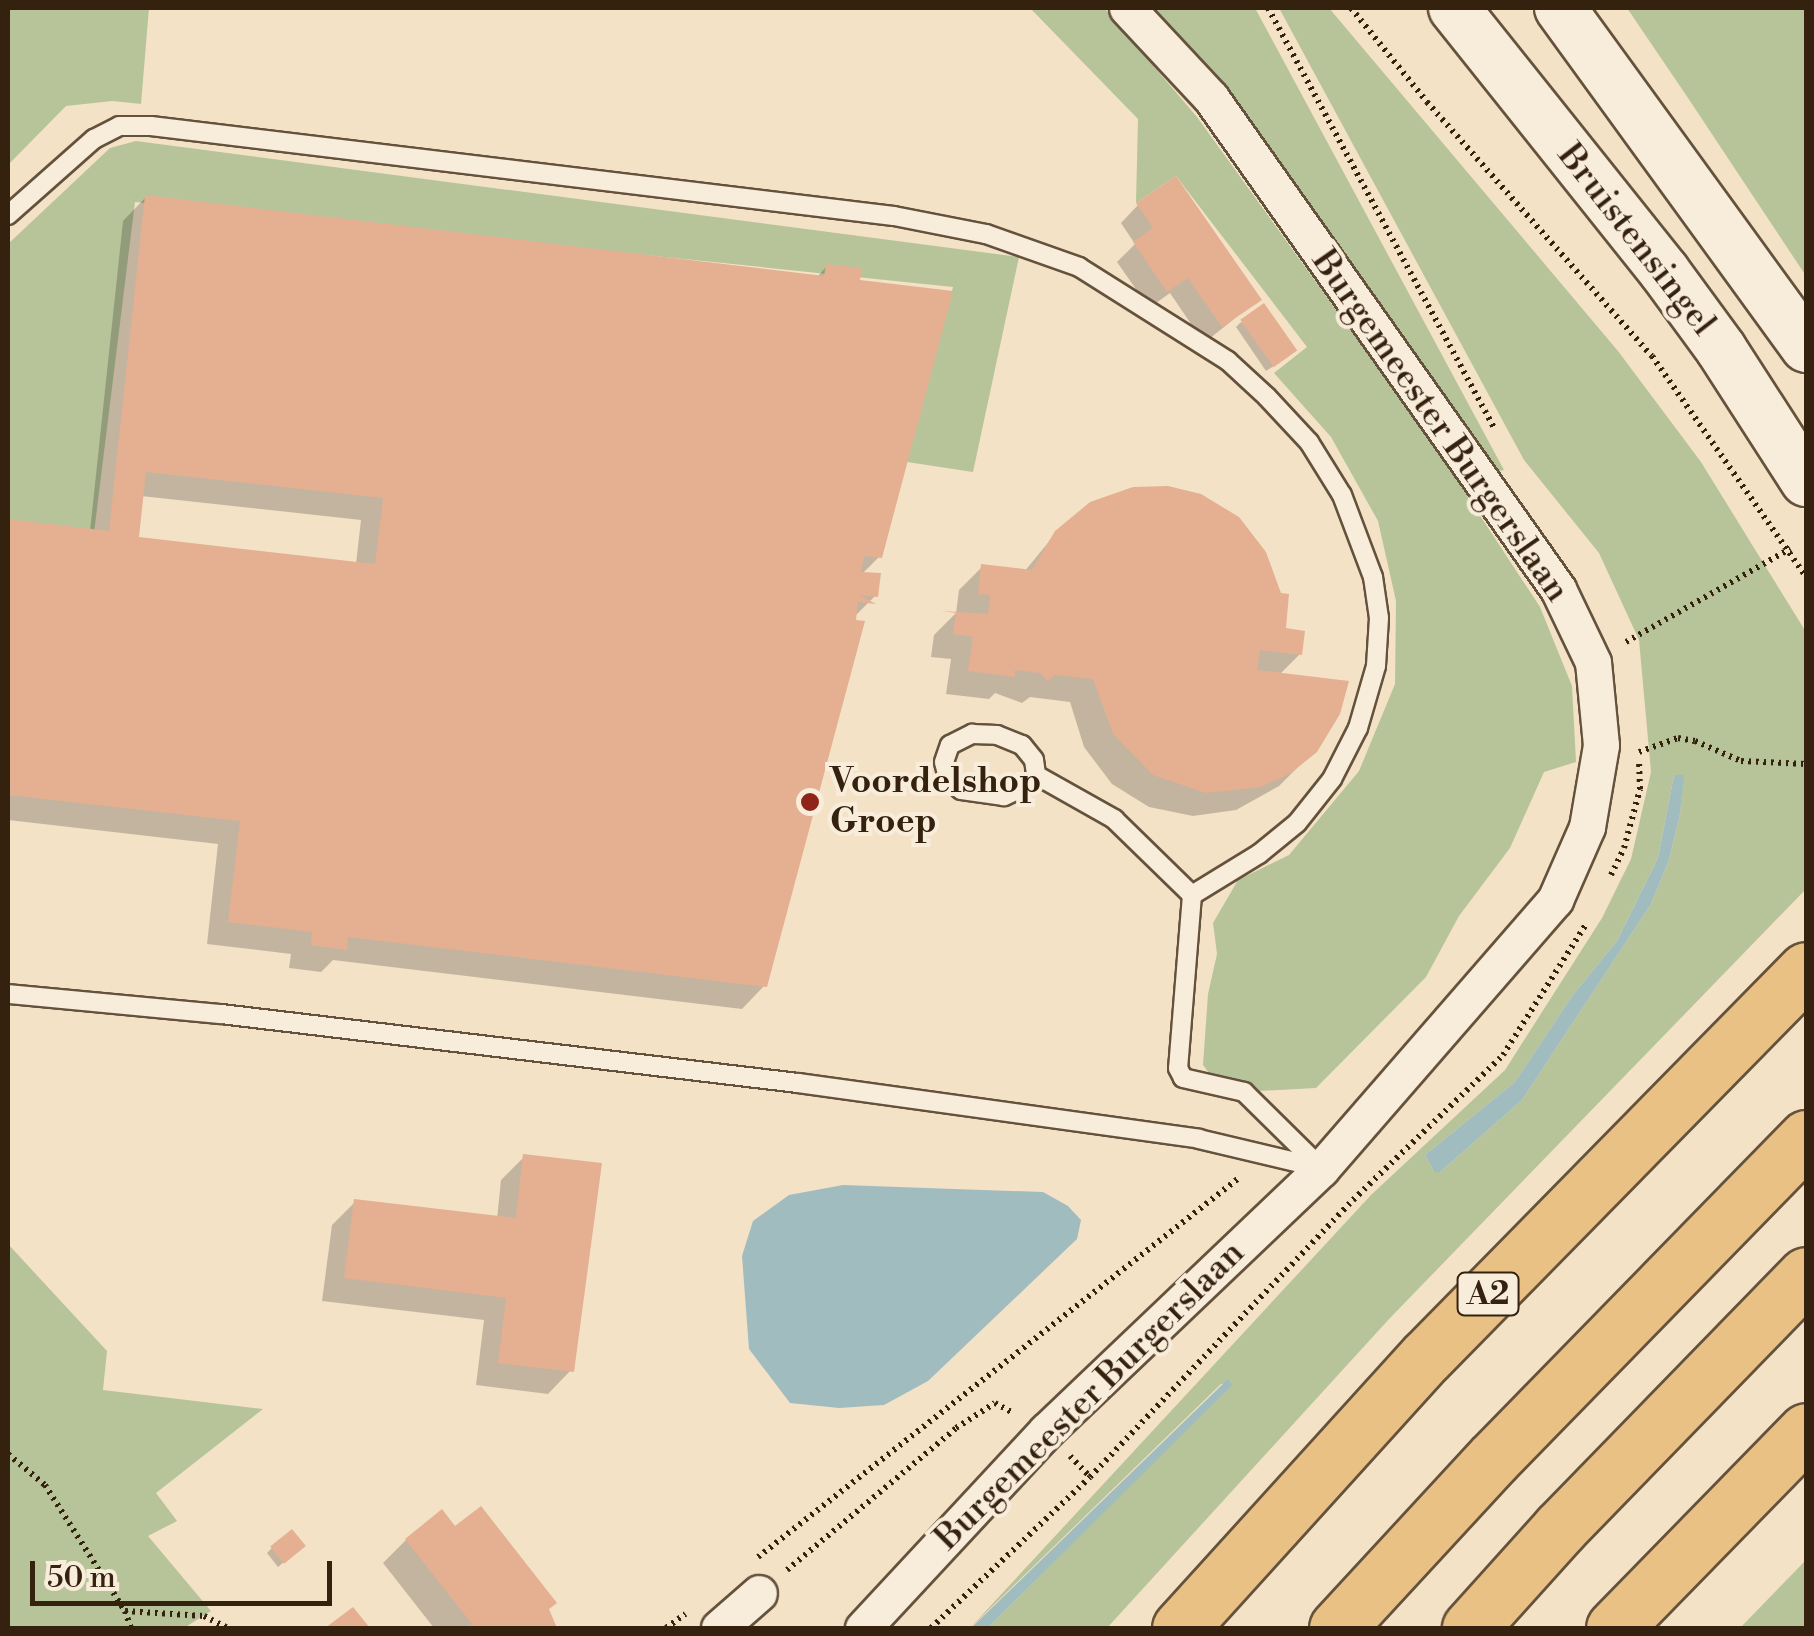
<!DOCTYPE html>
<style>
body{margin:0}
#map{position:relative;width:1814px;height:1636px;overflow:hidden;background:#f4e2c7;font-family:"Libre Bodoni",serif}
div>[style]{position:absolute}
[style*='--x']{left:calc(var(--x)*1px);top:calc(var(--y)*1px);width:calc(var(--w)*1px);rotate:calc(var(--a)*1deg)}
.green>*{inset:0;background:#b7c499}
.water>*{inset:0;background:#a0bcbf}
.shadow>*{inset:0;background:#0003}
.building>*{inset:0;background:#e5af92;transform-origin:0 0}
.path>*{height:6px;margin-top:-3px;transform-origin:0;background:repeating-linear-gradient(90deg,#35220e 0 2.5px,transparent 0 7.5px)}
.roads{filter:drop-shadow(2px 0 #65523c) drop-shadow(-2px 0 #65523c) drop-shadow(0 2px #65523c) drop-shadow(0 -2px #65523c)}
.lane>*{height:18px;margin:-9px;padding:0 9px;transform-origin:9px;border-radius:9px;background:#f8ecdb}
.street>*{height:35px;margin:-17.5px;padding:0 17.5px;transform-origin:17.5px;border-radius:17.5px;background:#f8ecdb}
.secondary>*{height:50px;margin:-25px;padding:0 25px;transform-origin:25px;border-radius:25px;background:#f8ecdb}
.highway>*{height:55px;margin:-27.5px;padding:0 27.5px;transform-origin:27.5px;border-radius:27.5px;background:#eac184}
.dots>*{width:28px;height:28px;translate:-50% -50%;box-sizing:border-box;border:5px solid #f8ecdb;border-radius:50%}
span{translate:-50% -50%;white-space:nowrap;text-align:center;line-height:1.15;-webkit-text-stroke:8px #f8ecdb;paint-order:stroke}
.shield-label span{padding:2px 8px;background:#f8ecdb;border:2px solid;border-radius:8px;-webkit-text-stroke-width:0}
.shield-label{font-size:32px;color:#35220e;font-weight:700}
.street-label{font-size:35px;color:#35220e}
.poi-label{font-size:35px;color:#35220e;font-weight:700}
.left{translate:0 -50%;text-align:left}
.frame{position:absolute;inset:0;border:10px solid #35220e;pointer-events:none}
.scale{position:absolute;left:30px;top:1561px;width:302px;height:45px;box-sizing:border-box;border:5px solid #35220e;border-top:0;padding-left:12px;font-size:30px;line-height:35px;white-space:nowrap;color:#35220e;-webkit-text-stroke:8px #f8ecdb;paint-order:stroke}
</style>
<div id="map">
<div class="green">
<i style="clip-path:polygon(8px 8px,149px 8px,141px 104px,112px 101px,66px 106px,8px 165px)"></i>
<i style="clip-path:polygon(1030px 8px,1104px 8px,1197px 117px,1437px 450px,1540px 607px,1572px 686px,1576px 762px,1544px 772px,1510px 848px,1459px 916px,1426px 977px,1316px 1088px,1239px 1092px,1218px 1085px,1203px 1065px,1208px 994px,1217px 954px,1213px 923px,1238px 880px,1289px 855px,1359px 771px,1395px 684px,1396px 601px,1378px 521px,1331px 437px,1274px 373px,1307px 347px,1176px 176px,1136px 203px,1138px 119px)"></i>
<i style="clip-path:polygon(1153px 8px,1255px 8px,1504px 470px,1496px 472px,1246px 114px)"></i>
<i style="clip-path:polygon(evenodd,1279px 8px,1329px 8px,1618px 351px,1701px 462px,1806px 632px,1806px 889px,1390px 1318px,1107px 1628px,988px 1628px,1231px 1384px,1221px 1384px,970px 1628px,1371px 1195px,1505px 1070px,1602px 918px,1631px 859px,1651px 772px,1639px 640px,1599px 553px,1524px 460px,1279px 8px,1674px 775px,1683px 775px,1680px 814px,1669px 860px,1651px 904px,1522px 1100px,1440px 1172px,1434px 1172px,1425px 1155px,1515px 1082px,1572px 996px,1617px 941px,1658px 858px,1674px 775px)"></i>
<i style="clip-path:polygon(1627px 8px,1806px 8px,1806px 276px,1688px 98px)"></i>
<i style="clip-path:polygon(136px 141px,1019px 257px,973px 472px,907px 462px,953px 287px,135px 202px,93px 541px,8px 530px,8px 244px,110px 148px)"></i>
<i style="clip-path:polygon(8px 1244px,107px 1351px,103px 1390px,263px 1409px,156px 1493px,177px 1521px,148px 1536px,211px 1611px,184px 1628px,8px 1628px)"></i>
<i style="clip-path:polygon(1806px 1560px,1806px 1628px,1740px 1628px)"></i>
</div>
<div class="water">
<i style="clip-path:polygon(1674px 775px,1684px 775px,1680px 814px,1669px 860px,1651px 904px,1522px 1100px,1440px 1172px,1434px 1172px,1425px 1155px,1515px 1082px,1572px 996px,1617px 941px,1658px 858px)"></i>
<i style="clip-path:polygon(843px 1185px,1043px 1192px,1068px 1206px,1081px 1220px,1077px 1239px,928px 1381px,884px 1405px,839px 1408px,790px 1403px,749px 1349px,742px 1256px,753px 1221px,789px 1195px)"></i>
<i style="clip-path:polygon(1228px 1379px,1232px 1385px,988px 1628px,971px 1628px)"></i>
</div>
<div class="shadow">
<i style="clip-path:polygon(evenodd,146px 197px,816px 278px,827px 266px,879px 557px,862px 574px,875px 596px,854px 617px,765px 985px,742px 1009px,333px 960px,321px 972px,289px 968px,291px 954px,207px 944px,218px 844px,8px 820px,8px 522px,90px 531px,123px 221px,146px 197px,141px 496px,361px 520px,356px 564px,136px 540px,141px 496px)"></i>
<i style="clip-path:polygon(1138px 205px,1259px 299px,1204px 343px,1170px 293px,1149px 308px,1117px 262px,1135px 244px,1121px 223px)"></i>
<i style="clip-path:polygon(1241px 322px,1289px 356px,1266px 371px,1236px 327px)"></i>
<i style="clip-path:polygon(1056px 533px,1283px 631px,1300px 654px,1279px 675px,1303px 762px,1279px 786px,1236px 810px,1193px 816px,1149px 807px,1112px 784px,1084px 747px,1070px 702px,1030px 697px,1022px 703px,995px 693px,989px 699px,946px 694px,951px 659px,931px 657px,934px 635px,956px 613px,959px 590px,982px 567px,1024px 572px)"></i>
<i style="clip-path:polygon(524px 1157px,571px 1370px,548px 1394px,476px 1385px,484px 1320px,322px 1301px,332px 1225px,355px 1202px,497px 1219px,501px 1180px)"></i>
<i style="clip-path:polygon(455px 1530px,546px 1610px,554px 1628px,434px 1628px,383px 1563px,406px 1540px)"></i>
<i style="clip-path:polygon(272px 1548px,297px 1551px,278px 1567px,267px 1553px)"></i>
</div>
<div class="building">
<i style="clip-path:polygon(1176px 176px,1262px 300px,1222px 327px,1188px 278px,1167px 292px,1133px 242px,1153px 228px,1136px 203px)"></i>
<i style="clip-path:polygon(evenodd,145px 195px,824px 276px,826px 264px,862px 268px,860px 280px,953px 291px,882px 558px,864px 556px,861px 572px,881px 573px,878px 597px,859px 595px,876px 604px,858px 602px,856px 620px,865px 621px,767px 987px,348px 937px,347px 950px,311px 945px,312px 932px,228px 922px,240px 821px,8px 795px,8px 519px,109px 531px,145px 195px,146px 472px,383px 498px,375px 564px,139px 537px,146px 472px)"></i>
<i style="left:1264px;top:303px;width:58px;height:29px;rotate:55deg"></i>
<i style="clip-path:polygon(1168px 486px,1201px 494px,1239px 517px,1266px 552px,1281px 593px,1289px 594px,1286px 628px,1305px 631px,1302px 655px,1260px 650px,1257px 670px,1349px 681px,1340px 714px,1317px 752px,1291px 773px,1261px 787px,1206px 793px,1153px 775px,1113px 734px,1093px 679px,1055px 675px,1048px 681px,1040px 673px,1015px 670px,1015px 677px,968px 671px,973px 637px,953px 634px,956px 613px,941px 611px,988px 614px,990px 595px,978px 594px,981px 564px,1032px 570px,1055px 531px,1090px 502px,1133px 487px)"></i>
<i style="clip-path:polygon(523px 1154px,602px 1163px,574px 1372px,498px 1363px,506px 1298px,344px 1278px,354px 1199px,516px 1218px)"></i>
<i style="clip-path:polygon(481px 1506px,557px 1603px,549px 1609px,557px 1628px,465px 1628px,472px 1624px,405px 1539px,442px 1509px,455px 1526px)"></i>
<i style="left:292px;top:1529px;width:22px;height:28px;rotate:51deg"></i>
<i style="clip-path:polygon(353px 1607px,370px 1628px,325px 1628px)"></i>
</div>
<div class="path">
<i style="--x:1268;--y:8;--w:478;--a:61.7"></i>
<i style="--x:1351;--y:8;--w:121;--a:51"></i>
<i style="--x:1427;--y:102;--w:339;--a:48.5"></i>
<i style="--x:1652;--y:356;--w:269;--a:55.1"></i>
<i style="--x:1626;--y:642;--w:189;--a:-29.6"></i>
<i style="--x:1639;--y:752;--w:41;--a:-19.7"></i>
<i style="--x:1678;--y:738;--w:17;--a:10"></i>
<i style="--x:1695;--y:741;--w:50;--a:23.5"></i>
<i style="--x:1741;--y:761;--w:65;--a:2.6"></i>
<i style="--x:1611;--y:875;--w:30;--a:-64"></i>
<i style="--x:1624;--y:848;--w:61;--a:-74.8"></i>
<i style="--x:1640;--y:789;--w:27;--a:-92"></i>
<i style="--x:8;--y:1454;--w:48;--a:40"></i>
<i style="--x:45;--y:1485;--w:149;--a:57.6"></i>
<i style="--x:125;--y:1611;--w:18;--a:71"></i>
<i style="--x:1070;--y:1456;--w:29;--a:46"></i>
<i style="--x:758;--y:1557;--w:612;--a:-38.24"></i>
<i style="--x:787;--y:1570;--w:221;--a:-40"></i>
<i style="--x:956;--y:1428;--w:46;--a:-32.7"></i>
<i style="--x:995;--y:1403;--w:21;--a:29"></i>
<i style="--x:125;--y:1611;--w:79;--a:3.6"></i>
<i style="--x:204;--y:1616;--w:27;--a:27"></i>
<i style="--x:666;--y:1628;--w:24;--a:-36"></i>
<i style="--x:931;--y:1628;--w:219;--a:-43.5"></i>
<i style="--x:1090;--y:1477;--w:382;--a:-46.5"></i>
<i style="--x:1353;--y:1200;--w:209;--a:-44"></i>
<i style="--x:1503;--y:1055;--w:153;--a:-57.6"></i>
</div>
<div class="roads">
<div class="lane">
<i style="--x:8;--y:215;--w:115;--a:-41.5"></i>
<i style="--x:94;--y:139;--w:28;--a:-27"></i>
<i style="--x:119;--y:126;--w:32;--a:0"></i>
<i style="--x:151;--y:126;--w:748;--a:6.91"></i>
<i style="--x:894;--y:216;--w:94;--a:11.1"></i>
<i style="--x:986;--y:234;--w:99;--a:19.5"></i>
<i style="--x:1079;--y:267;--w:176;--a:32.2"></i>
<i style="--x:1228;--y:361;--w:53;--a:42.7"></i>
<i style="--x:1267;--y:397;--w:62;--a:47"></i>
<i style="--x:1309;--y:442;--w:62;--a:58.1"></i>
<i style="--x:1342;--y:495;--w:88;--a:69.3"></i>
<i style="--x:1373;--y:577;--w:41;--a:81.7"></i>
<i style="--x:1379;--y:618;--w:48;--a:93.6"></i>
<i style="--x:1376;--y:666;--w:65;--a:106.2"></i>
<i style="--x:1358;--y:728;--w:57;--a:117"></i>
<i style="--x:1332;--y:779;--w:56;--a:128.5"></i>
<i style="--x:1297;--y:823;--w:49;--a:140.8"></i>
<i style="--x:1259;--y:854;--w:79;--a:148.5"></i>
<i style="--x:972;--y:734;--w:25;--a:2"></i>
<i style="--x:997;--y:735;--w:27;--a:22"></i>
<i style="--x:1022;--y:745;--w:19;--a:51"></i>
<i style="--x:1034;--y:760;--w:15;--a:82"></i>
<i style="--x:1036;--y:775;--w:11;--a:124"></i>
<i style="--x:1030;--y:784;--w:29;--a:155"></i>
<i style="--x:1004;--y:796;--w:43;--a:-172.1"></i>
<i style="--x:961;--y:790;--w:18;--a:-137"></i>
<i style="--x:948;--y:778;--w:16;--a:-104"></i>
<i style="--x:944;--y:762;--w:18;--a:-71"></i>
<i style="--x:950;--y:745;--w:25;--a:-27"></i>
<i style="--x:1036;--y:775;--w:90;--a:29.4"></i>
<i style="--x:1114;--y:819;--w:109;--a:44.3"></i>
<i style="--x:1192;--y:895;--w:174;--a:94.6"></i>
<i style="--x:1178;--y:1068;--w:11;--a:63"></i>
<i style="--x:1183;--y:1078;--w:63;--a:12.9"></i>
<i style="--x:1244;--y:1092;--w:107;--a:44.6"></i>
<i style="--x:8;--y:994;--w:214;--a:5.4"></i>
<i style="--x:221;--y:1014;--w:581;--a:6.82"></i>
<i style="--x:798;--y:1083;--w:405;--a:7.9"></i>
<i style="--x:1199;--y:1139;--w:125;--a:13.4"></i>
</div>
<div class="street">
<i style="--x:719;--y:1628;--w:53;--a:-41.2"></i>
<i style="--x:863;--y:1628;--w:269;--a:-47.1"></i>
<i style="--x:1046;--y:1431;--w:380;--a:-43.6"></i>
<i style="--x:1321;--y:1169;--w:357;--a:-49"></i>
<i style="--x:1555;--y:900;--w:80;--a:-66.3"></i>
<i style="--x:1587;--y:827;--w:83;--a:-80.3"></i>
<i style="--x:1601;--y:745;--w:83;--a:-95.5"></i>
<i style="--x:1593;--y:662;--w:81;--a:-115.6"></i>
<i style="--x:1558;--y:589;--w:601;--a:-125.25"></i>
<i style="--x:1211;--y:98;--w:123;--a:-133"></i>
</div>
<div class="secondary">
<i style="--x:1454;--y:8;--w:337;--a:51.4"></i>
<i style="--x:1664;--y:271;--w:97;--a:53.8"></i>
<i style="--x:1721;--y:349;--w:157;--a:57.2"></i>
<i style="--x:1560;--y:8;--w:419;--a:54"></i>
</div>
<div class="highway">
<i style="--x:1180;--y:1628;--w:366;--a:-47.8"></i>
<i style="--x:1426;--y:1357;--w:542;--a:-45.52"></i>
<i style="--x:1337;--y:1628;--w:231;--a:-47.3"></i>
<i style="--x:1494;--y:1458;--w:447;--a:-45.7"></i>
<i style="--x:1470;--y:1628;--w:133;--a:-48"></i>
<i style="--x:1559;--y:1529;--w:354;--a:-45.8"></i>
<i style="--x:1614;--y:1628;--w:275;--a:-45.7"></i>
</div>
</div>
<div class="dots">
<i style="left:810px;top:802px;background:#8f2418"></i>
</div>
<div class="shield-label">
<span style="left:1488px;top:1294px">A2</span>
</div>
<div class="street-label">
<span style="left:1636px;top:240px;rotate:52deg">Bruistensingel</span>
<span style="left:1440px;top:426px;rotate:55deg">Burgemeester Burgerslaan</span>
<span style="left:1090px;top:1396px;rotate:-45deg">Burgemeester Burgerslaan</span>
</div>
<div class="poi-label">
<span class="left" style="left:830px;top:802px">Voordelshop<br>Groep</span>
</div>
<div class="frame"></div>
<div class="scale">50 m</div>
</div>
